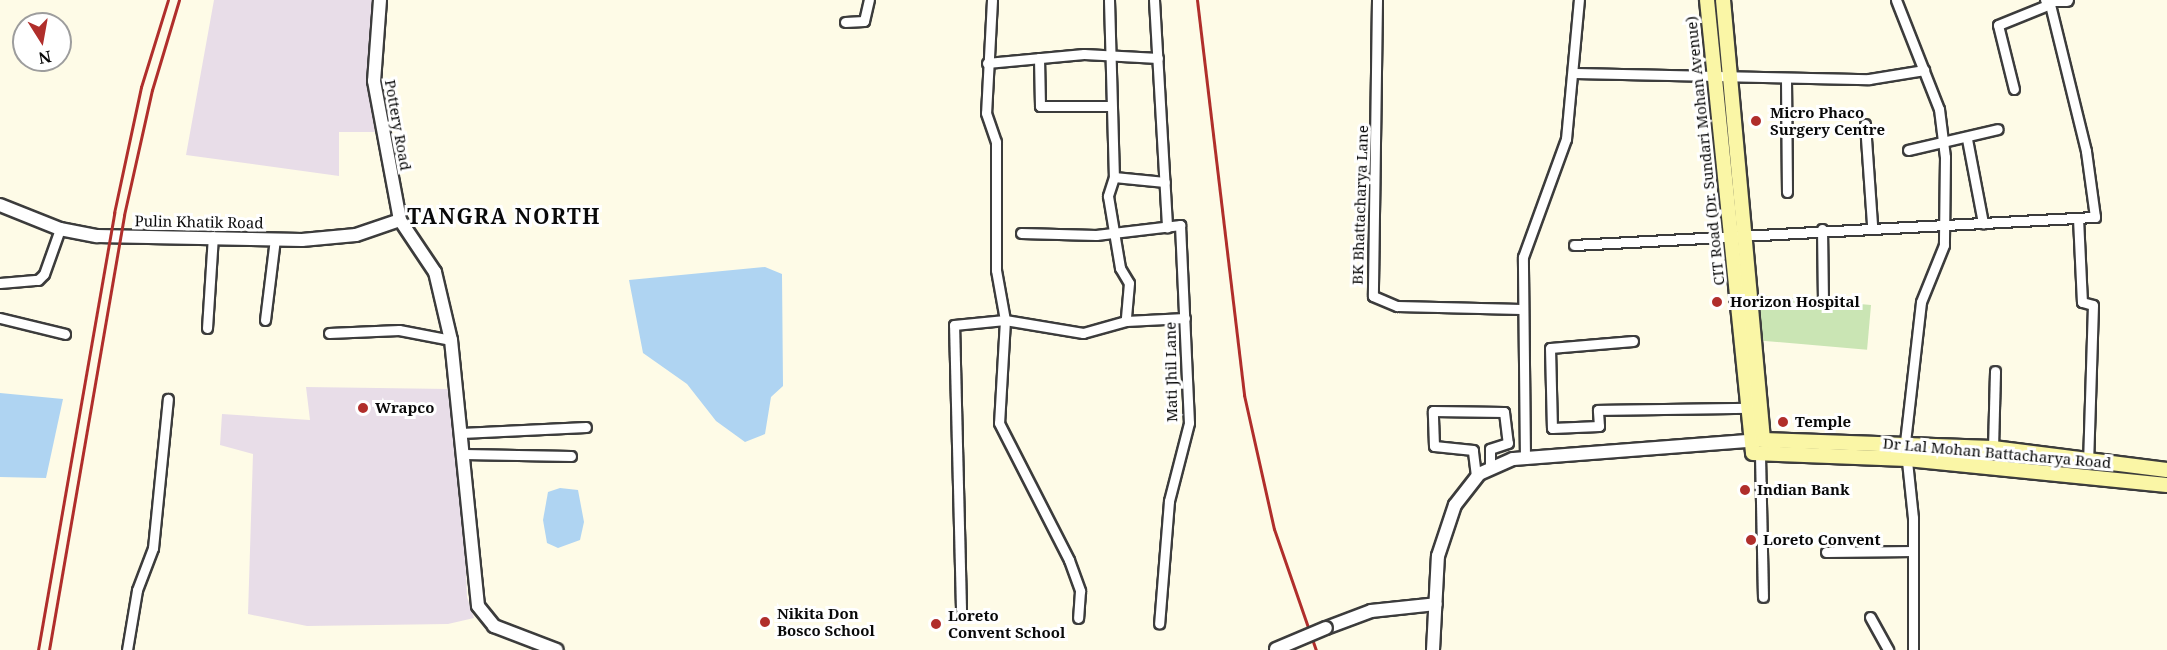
<!DOCTYPE html>
<style>
body{margin:0}
#map{position:relative;width:2167px;height:650px;overflow:hidden;background:#fefbe7;font-family:"Noto Serif",serif}
div>[style]{position:absolute}
[style*='--x']{left:calc(var(--x)*1px);top:calc(var(--y)*1px);width:calc(var(--w)*1px);rotate:calc(var(--a)*1deg)}
.industrial>*{inset:0;background:#e8dde8}
.green>*{inset:0;background:#cae5b4;transform-origin:0 0}
.water>*{inset:0;background:#afd4f2}
.roads{filter:drop-shadow(2px 0 #3c3c3c) drop-shadow(-2px 0 #3c3c3c) drop-shadow(0 2px #3c3c3c) drop-shadow(0 -2px #3c3c3c)}
.minor>*{height:9px;margin:-4.5px;padding:0 4.5px;transform-origin:4.5px;border-radius:4.5px;background:#fff}
.tertiary>*{height:12px;margin:-6px;padding:0 6px;transform-origin:6px;border-radius:6px;background:#fff}
.secondary>*{height:14px;margin:-7px;padding:0 7px;transform-origin:7px;border-radius:7px;background:#faf6a6}
.rail>*{height:3px;margin:-1.5px;padding:0 1.5px;transform-origin:1.5px;border-radius:1.5px;background:#b02e2b}
.bridges{filter:drop-shadow(2px 0 #3c3c3c) drop-shadow(-2px 0 #3c3c3c) drop-shadow(0 2px #3c3c3c) drop-shadow(0 -2px #3c3c3c)}
.tertiary-bridge>*{height:12px;margin:-6px;padding:0 6px;transform-origin:6px;border-radius:6px;background:#fff}
.dots>*{width:16px;height:16px;translate:-50% -50%;box-sizing:border-box;border:3px solid #fff;border-radius:50%}
span{translate:-50% -50%;white-space:nowrap;text-align:center;line-height:1.15;-webkit-text-stroke:6px #fff;paint-order:stroke}
.poi-label{font-size:15px;color:#090909;font-weight:700}
.left{translate:0 -50%;text-align:left}
.street-label{font-size:15px;color:#090909}
.district-label{font-size:21px;color:#090909;font-weight:700;letter-spacing:1.5px}
.north{position:absolute;left:12px;top:12px;width:60px;height:60px;box-sizing:border-box;background:#fff;border:2px solid #9d9d9d;border-radius:50%;rotate:169deg;font-size:16px;font-weight:700;line-height:24px;text-align:center;color:#090909}
.north::after{content:'';display:block;margin:auto;width:21px;height:27px;background:#b02e2b;clip-path:polygon(50% 0,100% 100%,50% 72%,0 100%)}
</style>
<div id="map">
<div class="industrial">
<i style="clip-path:polygon(214px 0,375px 0,367px 85px,375px 132px,339px 132px,339px 176px,186px 155px)"></i>
<i style="clip-path:polygon(306px 387px,449px 389px,463px 498px,467px 597px,474px 618px,448px 624px,307px 626px,248px 614px,253px 454px,220px 445px,222px 414px,310px 420px)"></i>
</div>
<div class="green">
<i style="left:1871px;top:305px;width:45px;height:117px;rotate:95deg"></i>
</div>
<div class="water">
<i style="clip-path:polygon(765px 267px,782px 274px,783px 386px,771px 397px,765px 434px,745px 442px,716px 421px,687px 384px,643px 353px,629px 280px)"></i>
<i style="clip-path:polygon(0 393px,63px 399px,46px 478px,0 477px)"></i>
<i style="clip-path:polygon(560px 488px,578px 490px,584px 522px,580px 540px,558px 548px,547px 543px,543px 520px,548px 492px)"></i>
</div>
<div class="roads">
<div class="minor">
<i style="--x:992;--y:0;--w:113;--a:93"></i>
<i style="--x:986;--y:113;--w:31;--a:71"></i>
<i style="--x:996;--y:142;--w:128;--a:90"></i>
<i style="--x:996;--y:270;--w:51;--a:79.8"></i>
<i style="--x:1005;--y:320;--w:103;--a:93.3"></i>
<i style="--x:999;--y:423;--w:154;--a:62.9"></i>
<i style="--x:1069;--y:560;--w:33;--a:70"></i>
<i style="--x:1080;--y:591;--w:27;--a:94"></i>
<i style="--x:1109;--y:0;--w:177;--a:88.4"></i>
<i style="--x:1114;--y:177;--w:20;--a:108"></i>
<i style="--x:1108;--y:196;--w:73;--a:80.5"></i>
<i style="--x:1120;--y:268;--w:17;--a:59"></i>
<i style="--x:1129;--y:283;--w:38;--a:95"></i>
<i style="--x:1154;--y:0;--w:228;--a:86.7"></i>
<i style="--x:1377;--y:0;--w:296;--a:90.8"></i>
<i style="--x:1373;--y:296;--w:26;--a:23"></i>
<i style="--x:1397;--y:306;--w:124;--a:1.4"></i>
<i style="--x:1896;--y:0;--w:117;--a:68.5"></i>
<i style="--x:1939;--y:109;--w:48;--a:82.9"></i>
<i style="--x:1945;--y:157;--w:88;--a:90.7"></i>
<i style="--x:1944;--y:245;--w:61;--a:112"></i>
<i style="--x:1921;--y:302;--w:141;--a:96.5"></i>
<i style="--x:1905;--y:442;--w:76;--a:84"></i>
<i style="--x:1913;--y:518;--w:132;--a:90"></i>
<i style="--x:845;--y:22;--w:19;--a:-3"></i>
<i style="--x:864;--y:21;--w:22;--a:-77"></i>
<i style="--x:1039;--y:58;--w:48;--a:88.8"></i>
<i style="--x:1040;--y:106;--w:69;--a:0"></i>
<i style="--x:987;--y:63;--w:97;--a:-5.3"></i>
<i style="--x:1084;--y:54;--w:74;--a:3.1"></i>
<i style="--x:1575;--y:73;--w:294;--a:1.2"></i>
<i style="--x:1869;--y:79;--w:56;--a:-9.3"></i>
<i style="--x:1786;--y:79;--w:113;--a:89.5"></i>
<i style="--x:1865;--y:124;--w:101;--a:86"></i>
<i style="--x:1967;--y:139;--w:86;--a:79.2"></i>
<i style="--x:1908;--y:150;--w:92;--a:-13.1"></i>
<i style="--x:1114;--y:177;--w:51;--a:5.6"></i>
<i style="--x:2078;--y:218;--w:84;--a:87.3"></i>
<i style="--x:2082;--y:302;--w:11;--a:15"></i>
<i style="--x:2093;--y:305;--w:155;--a:91.8"></i>
<i style="--x:1822;--y:229;--w:70;--a:89.2"></i>
<i style="--x:1021;--y:233;--w:75;--a:1.5"></i>
<i style="--x:1096;--y:235;--w:85;--a:-6.8"></i>
<i style="--x:1180;--y:225;--w:198;--a:87.4"></i>
<i style="--x:1189;--y:423;--w:81;--a:104.4"></i>
<i style="--x:1169;--y:501;--w:123;--a:94.6"></i>
<i style="--x:1574;--y:245;--w:522;--a:-3.08"></i>
<i style="--x:2095;--y:217;--w:67;--a:-97.8"></i>
<i style="--x:2086;--y:151;--w:151;--a:-103.8"></i>
<i style="--x:2050;--y:4;--w:56;--a:158"></i>
<i style="--x:1998;--y:25;--w:66;--a:76"></i>
<i style="--x:0;--y:283;--w:38;--a:-5"></i>
<i style="--x:38;--y:280;--w:8;--a:-45"></i>
<i style="--x:44;--y:274;--w:48;--a:-70.4"></i>
<i style="--x:0;--y:318;--w:67;--a:13.8"></i>
<i style="--x:265;--y:320;--w:82;--a:-83"></i>
<i style="--x:207;--y:328;--w:92;--a:-86.3"></i>
<i style="--x:329;--y:333;--w:70;--a:-2.5"></i>
<i style="--x:399;--y:330;--w:53;--a:10.9"></i>
<i style="--x:1633;--y:341;--w:83;--a:175.2"></i>
<i style="--x:1550;--y:348;--w:80;--a:88.6"></i>
<i style="--x:1552;--y:428;--w:47;--a:-2.4"></i>
<i style="--x:1599;--y:426;--w:16;--a:-94"></i>
<i style="--x:1598;--y:410;--w:149;--a:-0.8"></i>
<i style="--x:461;--y:433;--w:125;--a:-2.7"></i>
<i style="--x:1993;--y:448;--w:77;--a:-88.5"></i>
<i style="--x:464;--y:454;--w:107;--a:1.1"></i>
<i style="--x:1760;--y:455;--w:142;--a:88.8"></i>
<i style="--x:1525;--y:459;--w:202;--a:-90.6"></i>
<i style="--x:1523;--y:257;--w:126;--a:-70"></i>
<i style="--x:1566;--y:139;--w:140;--a:-84.7"></i>
<i style="--x:1476;--y:476;--w:26;--a:-97"></i>
<i style="--x:1473;--y:450;--w:39;--a:-174"></i>
<i style="--x:1434;--y:446;--w:35;--a:-92"></i>
<i style="--x:1433;--y:411;--w:71;--a:0.8"></i>
<i style="--x:1504;--y:412;--w:31;--a:83"></i>
<i style="--x:1508;--y:443;--w:19;--a:162"></i>
<i style="--x:1490;--y:449;--w:18;--a:90"></i>
<i style="--x:1826;--y:552;--w:87;--a:-0.7"></i>
<i style="--x:961;--y:609;--w:284;--a:-91.4"></i>
<i style="--x:954;--y:325;--w:51;--a:-5.6"></i>
<i style="--x:1005;--y:320;--w:79;--a:9.5"></i>
<i style="--x:1083;--y:333;--w:45;--a:-15.6"></i>
<i style="--x:1126;--y:321;--w:59;--a:-2.9"></i>
<i style="--x:1870;--y:617;--w:38;--a:61"></i>
<i style="--x:127;--y:650;--w:61;--a:-80.5"></i>
<i style="--x:137;--y:590;--w:45;--a:-69.1"></i>
<i style="--x:153;--y:548;--w:150;--a:-84.3"></i>
</div>
<div class="tertiary">
<i style="--x:380;--y:0;--w:81;--a:94.2"></i>
<i style="--x:374;--y:81;--w:141;--a:79.4"></i>
<i style="--x:400;--y:220;--w:63;--a:56.1"></i>
<i style="--x:435;--y:272;--w:70;--a:76.8"></i>
<i style="--x:451;--y:340;--w:267;--a:84.2"></i>
<i style="--x:478;--y:606;--w:26;--a:51"></i>
<i style="--x:494;--y:626;--w:67;--a:20.9"></i>
<i style="--x:2047;--y:0;--w:20;--a:0"></i>
<i style="--x:0;--y:205;--w:65;--a:21.8"></i>
<i style="--x:60;--y:229;--w:38;--a:11"></i>
<i style="--x:97;--y:236;--w:205;--a:1.1"></i>
<i style="--x:302;--y:240;--w:54;--a:-5.3"></i>
<i style="--x:356;--y:235;--w:46;--a:-18.8"></i>
<i style="--x:1326;--y:628;--w:48;--a:-20.7"></i>
<i style="--x:1371;--y:611;--w:65;--a:-6.1"></i>
<i style="--x:1433;--y:650;--w:94;--a:-87"></i>
<i style="--x:1438;--y:556;--w:54;--a:-71.6"></i>
<i style="--x:1455;--y:505;--w:39;--a:-52"></i>
<i style="--x:1479;--y:474;--w:37;--a:-24"></i>
<i style="--x:1513;--y:459;--w:248;--a:-4.4"></i>
</div>
<div class="secondary">
<i style="--x:1707;--y:0;--w:455;--a:84.2"></i>
<i style="--x:1753;--y:453;--w:154;--a:2.2"></i>
<i style="--x:1907;--y:459;--w:261;--a:5.7"></i>
<i style="--x:1723;--y:0;--w:442;--a:84.8"></i>
<i style="--x:1763;--y:440;--w:230;--a:2"></i>
<i style="--x:1993;--y:448;--w:175;--a:7.2"></i>
</div>
</div>
<div class="rail">
<i style="--x:1197;--y:0;--w:398;--a:83.2"></i>
<i style="--x:1244;--y:395;--w:137;--a:77.4"></i>
<i style="--x:1274;--y:529;--w:128;--a:70.9"></i>
<i style="--x:38;--y:650;--w:444;--a:-80.1"></i>
<i style="--x:114;--y:213;--w:129;--a:-77.9"></i>
<i style="--x:141;--y:87;--w:91;--a:-72.8"></i>
<i style="--x:49;--y:650;--w:441;--a:-80.2"></i>
<i style="--x:124;--y:215;--w:128;--a:-77.4"></i>
<i style="--x:152;--y:90;--w:94;--a:-73.3"></i>
</div>
<div class="bridges">
<div class="tertiary-bridge">
<i style="--x:1276;--y:649;--w:54;--a:-22.8"></i>
</div>
</div>
<div class="dots">
<i style="left:1756px;top:121px;background:#b02e2b"></i>
<i style="left:1717px;top:302px;background:#b02e2b"></i>
<i style="left:363px;top:408px;background:#b02e2b"></i>
<i style="left:1783px;top:422px;background:#b02e2b"></i>
<i style="left:1745px;top:490px;background:#b02e2b"></i>
<i style="left:1751px;top:540px;background:#b02e2b"></i>
<i style="left:765px;top:622px;background:#b02e2b"></i>
<i style="left:936px;top:624px;background:#b02e2b"></i>
</div>
<div class="poi-label">
<span class="left" style="left:1770px;top:121px">Micro Phaco<br>Surgery Centre</span>
<span class="left" style="left:1730px;top:302px">Horizon Hospital</span>
<span class="left" style="left:375px;top:408px">Wrapco</span>
<span class="left" style="left:1795px;top:422px">Temple</span>
<span class="left" style="left:1757px;top:490px">Indian Bank</span>
<span class="left" style="left:1763px;top:540px">Loreto Convent</span>
<span class="left" style="left:777px;top:622px">Nikita Don<br>Bosco School</span>
<span class="left" style="left:948px;top:624px">Loreto<br>Convent School</span>
</div>
<div class="street-label">
<span style="left:398px;top:125px;rotate:80deg">Pottery Road</span>
<span style="left:1705px;top:151px;rotate:-96deg">CIT Road (Dr. Sundari Mohan Avenue)</span>
<span style="left:1360px;top:205px;rotate:-88deg">BK Bhattacharya Lane</span>
<span style="left:199px;top:222px;rotate:1deg">Pulin Khatik Road</span>
<span style="left:1171px;top:372px;rotate:-91deg">Mati Jhil Lane</span>
<span style="left:1997px;top:453px;rotate:5deg">Dr Lal Mohan Battacharya Road</span>
</div>
<div class="district-label">
<span style="left:504px;top:216px">TANGRA NORTH</span>
</div>
<div class="north">N</div>
</div>
